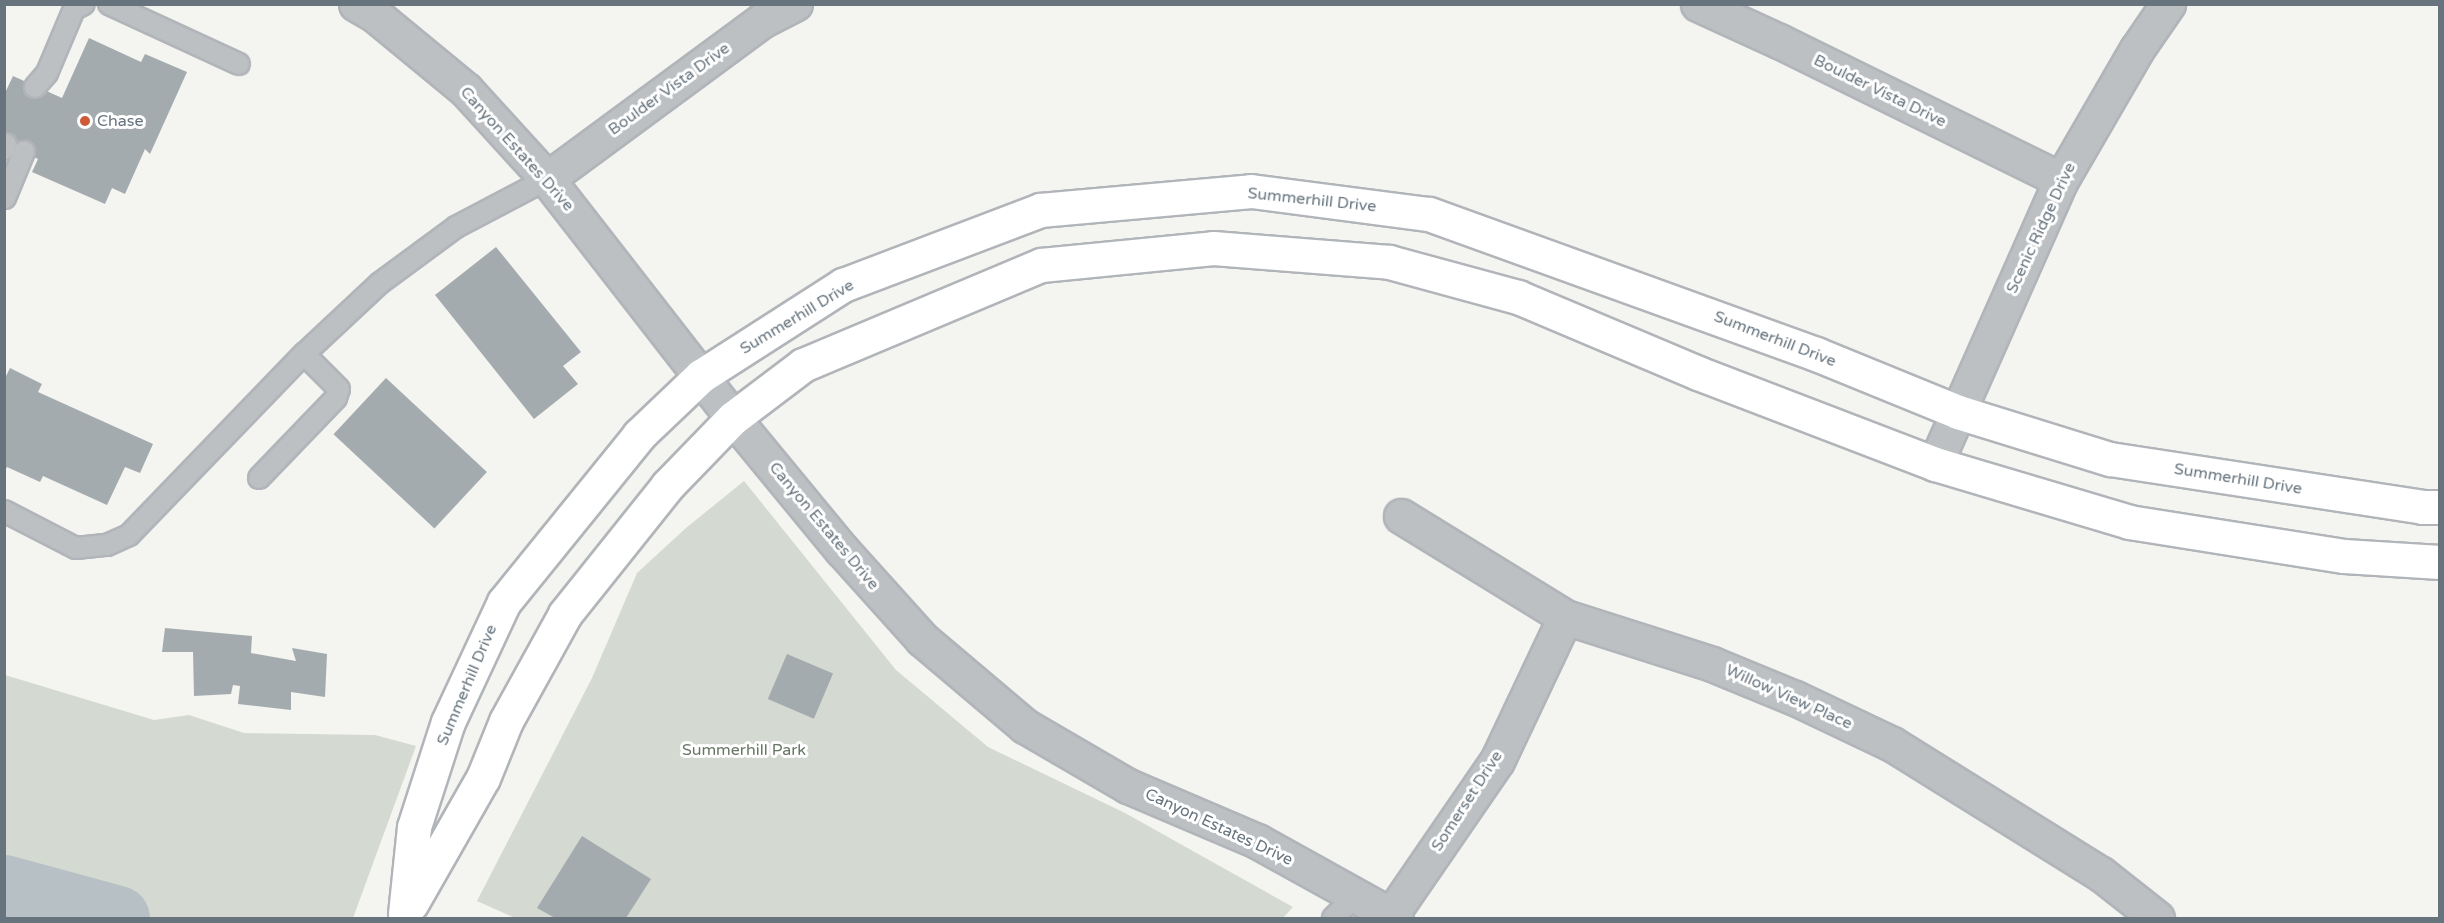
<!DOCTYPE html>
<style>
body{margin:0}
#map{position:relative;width:2444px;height:923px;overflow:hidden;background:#f4f4f1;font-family:"Varela Round",sans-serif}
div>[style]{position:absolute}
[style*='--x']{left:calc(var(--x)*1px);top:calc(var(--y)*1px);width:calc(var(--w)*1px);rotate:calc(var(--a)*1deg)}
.green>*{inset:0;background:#d4d9d1}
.river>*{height:64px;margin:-32px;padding:0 32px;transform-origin:32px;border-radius:32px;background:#b7c0c4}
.building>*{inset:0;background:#a4abaf;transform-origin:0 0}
.roads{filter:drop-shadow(2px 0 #b1b5b9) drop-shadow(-2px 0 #b1b5b9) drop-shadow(0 2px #b1b5b9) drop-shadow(0 -2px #b1b5b9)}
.service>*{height:20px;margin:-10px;padding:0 10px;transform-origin:10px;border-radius:10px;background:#bcc0c2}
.minor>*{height:33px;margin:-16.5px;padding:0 16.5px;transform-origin:16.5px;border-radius:16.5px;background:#bcc0c2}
.tertiary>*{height:33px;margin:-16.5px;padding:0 16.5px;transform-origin:16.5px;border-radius:16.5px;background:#bcc0c2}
.secondary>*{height:33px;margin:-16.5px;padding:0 16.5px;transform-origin:16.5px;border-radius:16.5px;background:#fff}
.dots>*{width:16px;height:16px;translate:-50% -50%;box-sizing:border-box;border:3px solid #fff;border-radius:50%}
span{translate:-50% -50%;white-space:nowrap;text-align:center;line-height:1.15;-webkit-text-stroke:6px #fff;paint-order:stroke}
.street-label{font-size:16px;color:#67747e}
.poi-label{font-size:16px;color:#67747e}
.left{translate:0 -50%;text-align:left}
.park-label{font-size:16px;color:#687665}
.frame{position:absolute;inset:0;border:6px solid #67747e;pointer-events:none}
</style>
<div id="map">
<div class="green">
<i style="clip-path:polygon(744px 481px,896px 670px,988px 747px,1125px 813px,1293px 907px,1283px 918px,515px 918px,477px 901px,592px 678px,637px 573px,686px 528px)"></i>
<i style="clip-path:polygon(5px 675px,154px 720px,189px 715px,244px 733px,375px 735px,416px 746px,353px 918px,5px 918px)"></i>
</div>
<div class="river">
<i style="--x:4;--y:887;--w:118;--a:15.2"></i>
</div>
<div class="building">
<i style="clip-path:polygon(89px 38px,141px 62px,145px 54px,187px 72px,150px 154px,145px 149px,125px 194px,112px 188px,105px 204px,32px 172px,38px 159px,4px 144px,4px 95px,13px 76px,62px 98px)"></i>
<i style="clip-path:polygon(496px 247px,581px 352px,563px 366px,578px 384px,534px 419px,435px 295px)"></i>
<i style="clip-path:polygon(10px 368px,42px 384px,38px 392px,153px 444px,140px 473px,125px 467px,107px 505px,43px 476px,40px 482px,7px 467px,4px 472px,4px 380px)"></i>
<i style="left:386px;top:378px;width:138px;height:77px;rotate:43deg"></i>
<i style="clip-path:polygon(165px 628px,252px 636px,251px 653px,296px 661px,292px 648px,327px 654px,325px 697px,291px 692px,291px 710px,238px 704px,240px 686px,233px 685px,231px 694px,194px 696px,193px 652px,162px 652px)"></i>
<i style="left:787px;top:654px;width:50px;height:49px;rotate:23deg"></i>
<i style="clip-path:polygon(582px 836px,651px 879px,626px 918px,555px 918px,537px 908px)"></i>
</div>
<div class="roads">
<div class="service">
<i style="--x:109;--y:4;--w:143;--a:24.8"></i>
<i style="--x:35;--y:87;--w:18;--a:-49"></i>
<i style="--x:47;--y:73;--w:69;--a:-67.1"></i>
<i style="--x:74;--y:9;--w:11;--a:-27"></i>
<i style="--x:4;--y:149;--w:5;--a:-68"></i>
<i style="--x:5;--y:198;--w:50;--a:-67.6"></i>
<i style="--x:259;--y:478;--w:111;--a:-46.1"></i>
<i style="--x:336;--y:398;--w:9;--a:-72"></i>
<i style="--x:339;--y:389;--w:49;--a:-135"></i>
<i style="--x:4;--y:511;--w:81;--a:27.2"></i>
<i style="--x:76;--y:548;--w:31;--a:-6"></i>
<i style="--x:107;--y:545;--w:24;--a:-24"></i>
<i style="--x:129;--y:535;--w:252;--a:-46"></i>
<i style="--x:304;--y:354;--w:104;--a:-43.1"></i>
<i style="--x:380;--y:283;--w:94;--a:-36.4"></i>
<i style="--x:456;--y:227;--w:103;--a:-27.8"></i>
<i style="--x:1333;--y:918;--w:32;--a:-44"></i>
</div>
<div class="minor">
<i style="--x:1698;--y:4;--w:89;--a:24.6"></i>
<i style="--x:1779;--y:41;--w:314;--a:26.2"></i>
<i style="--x:547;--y:179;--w:268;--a:-36.4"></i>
<i style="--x:763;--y:20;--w:36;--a:-27"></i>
<i style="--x:733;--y:418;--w:171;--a:50.5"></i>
<i style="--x:842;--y:550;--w:120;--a:48"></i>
<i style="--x:922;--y:639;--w:135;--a:40.2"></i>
<i style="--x:1025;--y:726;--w:119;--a:30.2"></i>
<i style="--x:1128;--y:786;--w:140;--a:23.1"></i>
<i style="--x:1257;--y:841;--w:159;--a:29"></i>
<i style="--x:1935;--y:464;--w:311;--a:-66.1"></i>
<i style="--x:2061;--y:180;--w:151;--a:-59.9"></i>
<i style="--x:2137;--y:49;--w:55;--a:-55.4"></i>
<i style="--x:1401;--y:516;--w:193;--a:31.6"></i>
<i style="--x:1565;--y:617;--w:154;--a:17.7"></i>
<i style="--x:1712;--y:664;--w:90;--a:22.3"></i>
<i style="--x:1795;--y:698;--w:107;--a:25.4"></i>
<i style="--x:1892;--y:744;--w:246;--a:31.9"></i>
<i style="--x:2101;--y:874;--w:71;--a:38.2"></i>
<i style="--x:1391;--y:915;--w:187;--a:-55.5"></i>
<i style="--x:1497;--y:761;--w:159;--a:-64.7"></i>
</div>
<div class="tertiary">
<i style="--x:356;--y:4;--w:22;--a:30"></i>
<i style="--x:375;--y:15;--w:118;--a:39.5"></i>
<i style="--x:466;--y:90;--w:120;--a:47.7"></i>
<i style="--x:547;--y:179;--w:303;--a:52.1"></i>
</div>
<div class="secondary">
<i style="--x:411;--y:904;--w:145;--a:-60.3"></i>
<i style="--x:483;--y:778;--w:61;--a:-68"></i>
<i style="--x:506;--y:721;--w:122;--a:-61.1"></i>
<i style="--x:565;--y:614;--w:164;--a:-51.4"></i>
<i style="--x:667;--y:486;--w:95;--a:-45.9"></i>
<i style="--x:733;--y:418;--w:88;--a:-37.1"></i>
<i style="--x:803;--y:365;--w:258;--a:-22.8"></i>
<i style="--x:1041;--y:265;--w:173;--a:-5.6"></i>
<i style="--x:1213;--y:248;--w:177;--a:4.5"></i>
<i style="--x:1389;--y:262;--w:134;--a:15.2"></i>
<i style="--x:1518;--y:297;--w:195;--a:22.9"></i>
<i style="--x:1698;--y:373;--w:254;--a:21"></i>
<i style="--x:1935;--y:464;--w:202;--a:16.6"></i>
<i style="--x:2129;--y:522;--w:218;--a:9"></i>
<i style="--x:2344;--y:556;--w:96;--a:3.6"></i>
<i style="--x:405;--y:914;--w:87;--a:-84.1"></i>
<i style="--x:414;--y:827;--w:110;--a:-72.1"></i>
<i style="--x:448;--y:722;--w:132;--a:-65"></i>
<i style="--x:504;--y:602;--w:215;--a:-51"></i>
<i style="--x:639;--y:435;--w:86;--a:-43.6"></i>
<i style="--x:701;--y:376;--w:169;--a:-32.7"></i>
<i style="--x:843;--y:285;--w:211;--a:-20.8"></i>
<i style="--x:1040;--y:210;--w:212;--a:-5.1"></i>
<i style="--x:1251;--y:191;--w:179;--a:7.4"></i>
<i style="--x:1429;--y:214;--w:412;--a:19.9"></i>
<i style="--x:1816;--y:354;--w:153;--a:22.2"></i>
<i style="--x:1958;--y:412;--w:159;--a:17.2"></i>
<i style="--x:2110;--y:459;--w:316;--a:8.7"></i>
<i style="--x:2422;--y:507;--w:18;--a:0"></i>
</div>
</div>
<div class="dots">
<i style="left:85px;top:121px;background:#cd5b39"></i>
</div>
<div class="street-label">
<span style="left:669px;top:89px;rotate:-36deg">Boulder Vista Drive</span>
<span style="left:1880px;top:91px;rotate:26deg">Boulder Vista Drive</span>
<span style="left:517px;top:149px;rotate:48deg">Canyon Estates Drive</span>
<span style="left:1312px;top:200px;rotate:6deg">Summerhill Drive</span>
<span style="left:2041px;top:228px;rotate:-65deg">Scenic Ridge Drive</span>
<span style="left:797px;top:317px;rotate:-31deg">Summerhill Drive</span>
<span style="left:1775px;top:339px;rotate:21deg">Summerhill Drive</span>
<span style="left:2238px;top:479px;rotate:9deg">Summerhill Drive</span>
<span style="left:824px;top:526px;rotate:50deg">Canyon Estates Drive</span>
<span style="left:467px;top:685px;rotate:-67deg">Summerhill Drive</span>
<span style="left:1789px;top:697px;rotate:24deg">Willow View Place</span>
<span style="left:1467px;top:801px;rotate:-57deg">Somerset Drive</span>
<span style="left:1219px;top:827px;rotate:25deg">Canyon Estates Drive</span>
</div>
<div class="poi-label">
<span class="left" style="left:97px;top:121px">Chase</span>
</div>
<div class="park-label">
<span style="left:744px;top:750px">Summerhill Park</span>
</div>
<div class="frame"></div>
</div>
